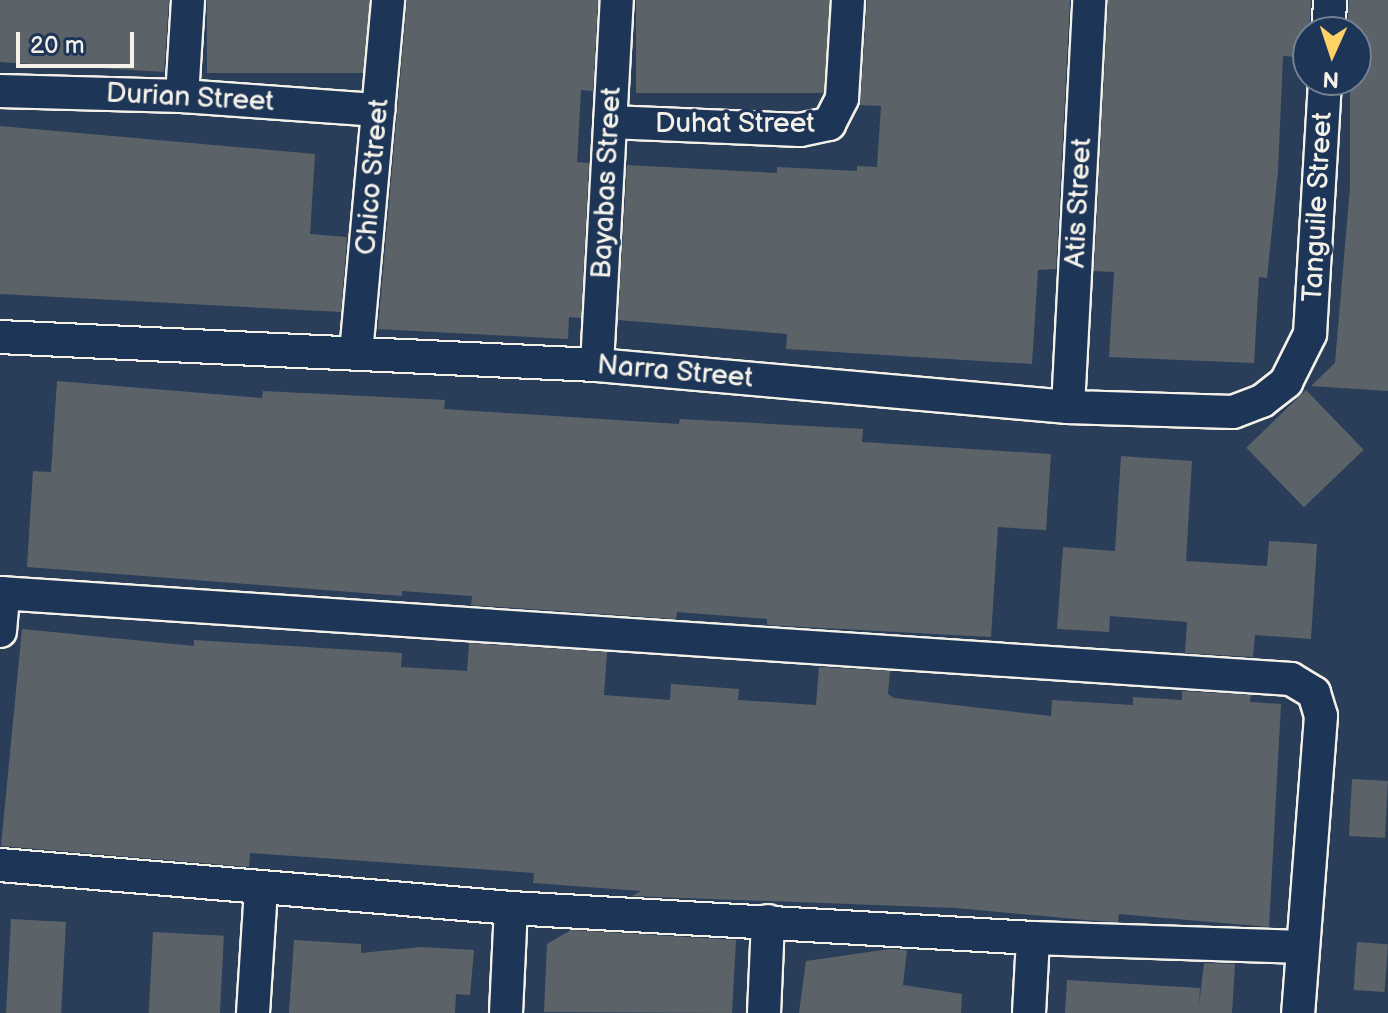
<!DOCTYPE html>
<style>
body{margin:0}
#map{position:relative;width:1388px;height:1013px;overflow:hidden;background:#2a3e5a;font-family:"Balsamiq Sans",sans-serif}
div>[style]{position:absolute}
[style*='--x']{left:calc(var(--x)*1px);top:calc(var(--y)*1px);width:calc(var(--w)*1px);rotate:calc(var(--a)*1deg)}
.building>*{inset:0;background:#5c6368;transform-origin:0 0}
.roads{filter:drop-shadow(2px 0 #f4f1e8) drop-shadow(-2px 0 #f4f1e8) drop-shadow(0 2px #f4f1e8) drop-shadow(0 -2px #f4f1e8)}
.street>*{height:32px;margin:-16px;padding:0 16px;transform-origin:16px;border-radius:16px;background:#1d3557}
span{translate:-50% -50%;white-space:nowrap;text-align:center;line-height:1.15;-webkit-text-stroke:7px #1d3557;paint-order:stroke}
.street-label{font-size:28px;color:#f4f1e8}
.north{position:absolute;left:1292px;top:16px;width:80px;height:80px;box-sizing:border-box;background:#1d3557;border:2px solid #738091;border-radius:50%;rotate:183deg;font-size:22px;font-weight:700;line-height:32px;text-align:center;color:#f4f1e8}
.north::after{content:'';display:block;margin:auto;width:28px;height:36px;background:#ffd166;clip-path:polygon(50% 0,100% 100%,50% 72%,0 100%)}
.scale{position:absolute;left:16px;top:32px;width:118px;height:36px;box-sizing:border-box;border:4px solid #f4f1e8;border-top:0;padding-left:10px;font-size:24px;line-height:28px;white-space:nowrap;color:#f4f1e8;-webkit-text-stroke:6px #1d3557;paint-order:stroke}
</style>
<div id="map">
<div class="building">
<i style="clip-path:polygon(0 0,169px 0,164px 72px,0 62px)"></i>
<i style="left:207px;top:0;width:162px;height:73px"></i>
<i style="clip-path:polygon(407px 0,598px 0,593px 91px,581px 90px,577px 162px,589px 163px,581px 318px,569px 317px,568px 339px,378px 329px)"></i>
<i style="left:636px;top:0;width:193px;height:93px"></i>
<i style="clip-path:polygon(867px 0,1070px 0,1056px 269px,1038px 270px,1032px 364px,786px 349px,787px 334px,618px 320px,627px 165px,777px 173px,777px 167px,857px 171px,857px 166px,877px 167px,881px 106px,860px 105px)"></i>
<i style="clip-path:polygon(1108px 0,1311px 0,1308px 58px,1283px 56px,1278px 171px,1267px 278px,1259px 277px,1254px 363px,1109px 357px,1114px 272px,1094px 271px)"></i>
<i style="clip-path:polygon(1349px 0,1388px 0,1388px 391px,1311px 386px,1335px 363px,1350px 187px,1350px 80px,1356px 80px,1356px 32px,1347px 32px)"></i>
<i style="clip-path:polygon(0 126px,315px 154px,310px 234px,347px 237px,341px 312px,0 294px)"></i>
<i style="clip-path:polygon(57px 381px,262px 398px,263px 391px,445px 400px,444px 409px,679px 424px,680px 419px,863px 429px,862px 442px,1051px 454px,1046px 530px,998px 527px,991px 637px,767px 625px,767px 619px,677px 612px,676px 619px,471px 605px,472px 596px,402px 591px,402px 596px,27px 567px,33px 471px,51px 472px)"></i>
<i style="left:1306px;top:390px;width:83px;height:83px;rotate:46deg"></i>
<i style="clip-path:polygon(1121px 456px,1192px 461px,1186px 561px,1267px 566px,1269px 541px,1317px 544px,1311px 639px,1255px 635px,1253px 657px,1185px 653px,1187px 622px,1110px 616px,1109px 632px,1057px 629px,1063px 547px,1115px 551px)"></i>
<i style="clip-path:polygon(22px 629px,194px 646px,194px 640px,402px 653px,401px 667px,467px 671px,469px 643px,607px 652px,604px 695px,670px 700px,671px 684px,739px 689px,738px 700px,816px 705px,819px 667px,890px 671px,888px 694px,894px 698px,1051px 716px,1052px 700px,1133px 705px,1133px 697px,1182px 700px,1182px 691px,1251px 695px,1250px 702px,1281px 704px,1269px 927px,1119px 914px,1118px 922px,1097px 921px,956px 908px,632px 896px,641px 891px,533px 883px,534px 873px,250px 853px,249px 867px,1px 846px)"></i>
<i style="left:1352px;top:779px;width:36px;height:57px;rotate:3deg"></i>
<i style="left:11px;top:919px;width:55px;height:94px;rotate:3deg"></i>
<i style="clip-path:polygon(571px 930px,736px 940px,732px 1013px,544px 1012px,547px 944px)"></i>
<i style="left:153px;top:932px;width:71px;height:81px;rotate:3deg"></i>
<i style="clip-path:polygon(294px 940px,361px 944px,361px 953px,421px 947px,474px 950px,470px 995px,456px 994px,455px 1013px,289px 1013px)"></i>
<i style="left:1357px;top:942px;width:31px;height:48px;rotate:4deg"></i>
<i style="clip-path:polygon(890px 949px,907px 950px,903px 985px,962px 994px,961px 1013px,799px 1013px,806px 961px)"></i>
<i style="clip-path:polygon(1204px 963px,1235px 964px,1232px 1013px,1065px 1013px,1067px 980px,1200px 988px,1199px 1006px)"></i>
</div>
<div class="roads">
<div class="street">
<i style="--x:1328;--y:32;--w:32;--a:-86"></i>
<i style="--x:0;--y:91;--w:182;--a:1.6"></i>
<i style="--x:182;--y:96;--w:197;--a:4.1"></i>
<i style="--x:182;--y:96;--w:96;--a:-86.4"></i>
<i style="--x:610;--y:122;--w:190;--a:2.4"></i>
<i style="--x:800;--y:130;--w:30;--a:-12"></i>
<i style="--x:829;--y:124;--w:29;--a:-63"></i>
<i style="--x:842;--y:98;--w:98;--a:-86.5"></i>
<i style="--x:0;--y:337;--w:598;--a:2.69"></i>
<i style="--x:597;--y:365;--w:473;--a:5.1"></i>
<i style="--x:1068;--y:407;--w:165;--a:1.7"></i>
<i style="--x:1233;--y:412;--w:31;--a:-21"></i>
<i style="--x:1262;--y:401;--w:31;--a:-38"></i>
<i style="--x:1286;--y:382;--w:54;--a:-63.4"></i>
<i style="--x:1310;--y:334;--w:254;--a:-86.6"></i>
<i style="--x:356;--y:353;--w:354;--a:-84.8"></i>
<i style="--x:597;--y:365;--w:366;--a:-86.9"></i>
<i style="--x:1068;--y:407;--w:408;--a:-87"></i>
<i style="--x:0;--y:593;--w:1294;--a:3.81"></i>
<i style="--x:1291;--y:679;--w:27;--a:31"></i>
<i style="--x:1314;--y:693;--w:24;--a:73"></i>
<i style="--x:1321;--y:716;--w:298;--a:94.4"></i>
<i style="--x:0;--y:631;--w:38;--a:-85"></i>
<i style="--x:0;--y:865;--w:513;--a:4.81"></i>
<i style="--x:511;--y:908;--w:523;--a:3.29"></i>
<i style="--x:1033;--y:938;--w:269;--a:1.9"></i>
<i style="--x:253;--y:1013;--w:125;--a:-86.3"></i>
<i style="--x:506;--y:1013;--w:105;--a:-87.3"></i>
<i style="--x:764;--y:1013;--w:92;--a:-87.5"></i>
<i style="--x:1029;--y:1013;--w:75;--a:-86.9"></i>
</div>
</div>
<div class="street-label">
<span style="left:190px;top:98px;rotate:3deg">Durian Street</span>
<span style="left:735px;top:124px">Duhat Street</span>
<span style="left:373px;top:177px;rotate:-85deg">Chico Street</span>
<span style="left:607px;top:183px;rotate:-87deg">Bayabas Street</span>
<span style="left:1079px;top:203px;rotate:-87deg">Atis Street</span>
<span style="left:1318px;top:207px;rotate:-87deg">Tanguile Street</span>
<span style="left:675px;top:372px;rotate:5deg">Narra Street</span>
</div>
<div class="north">N</div>
<div class="scale">20 m</div>
</div>
